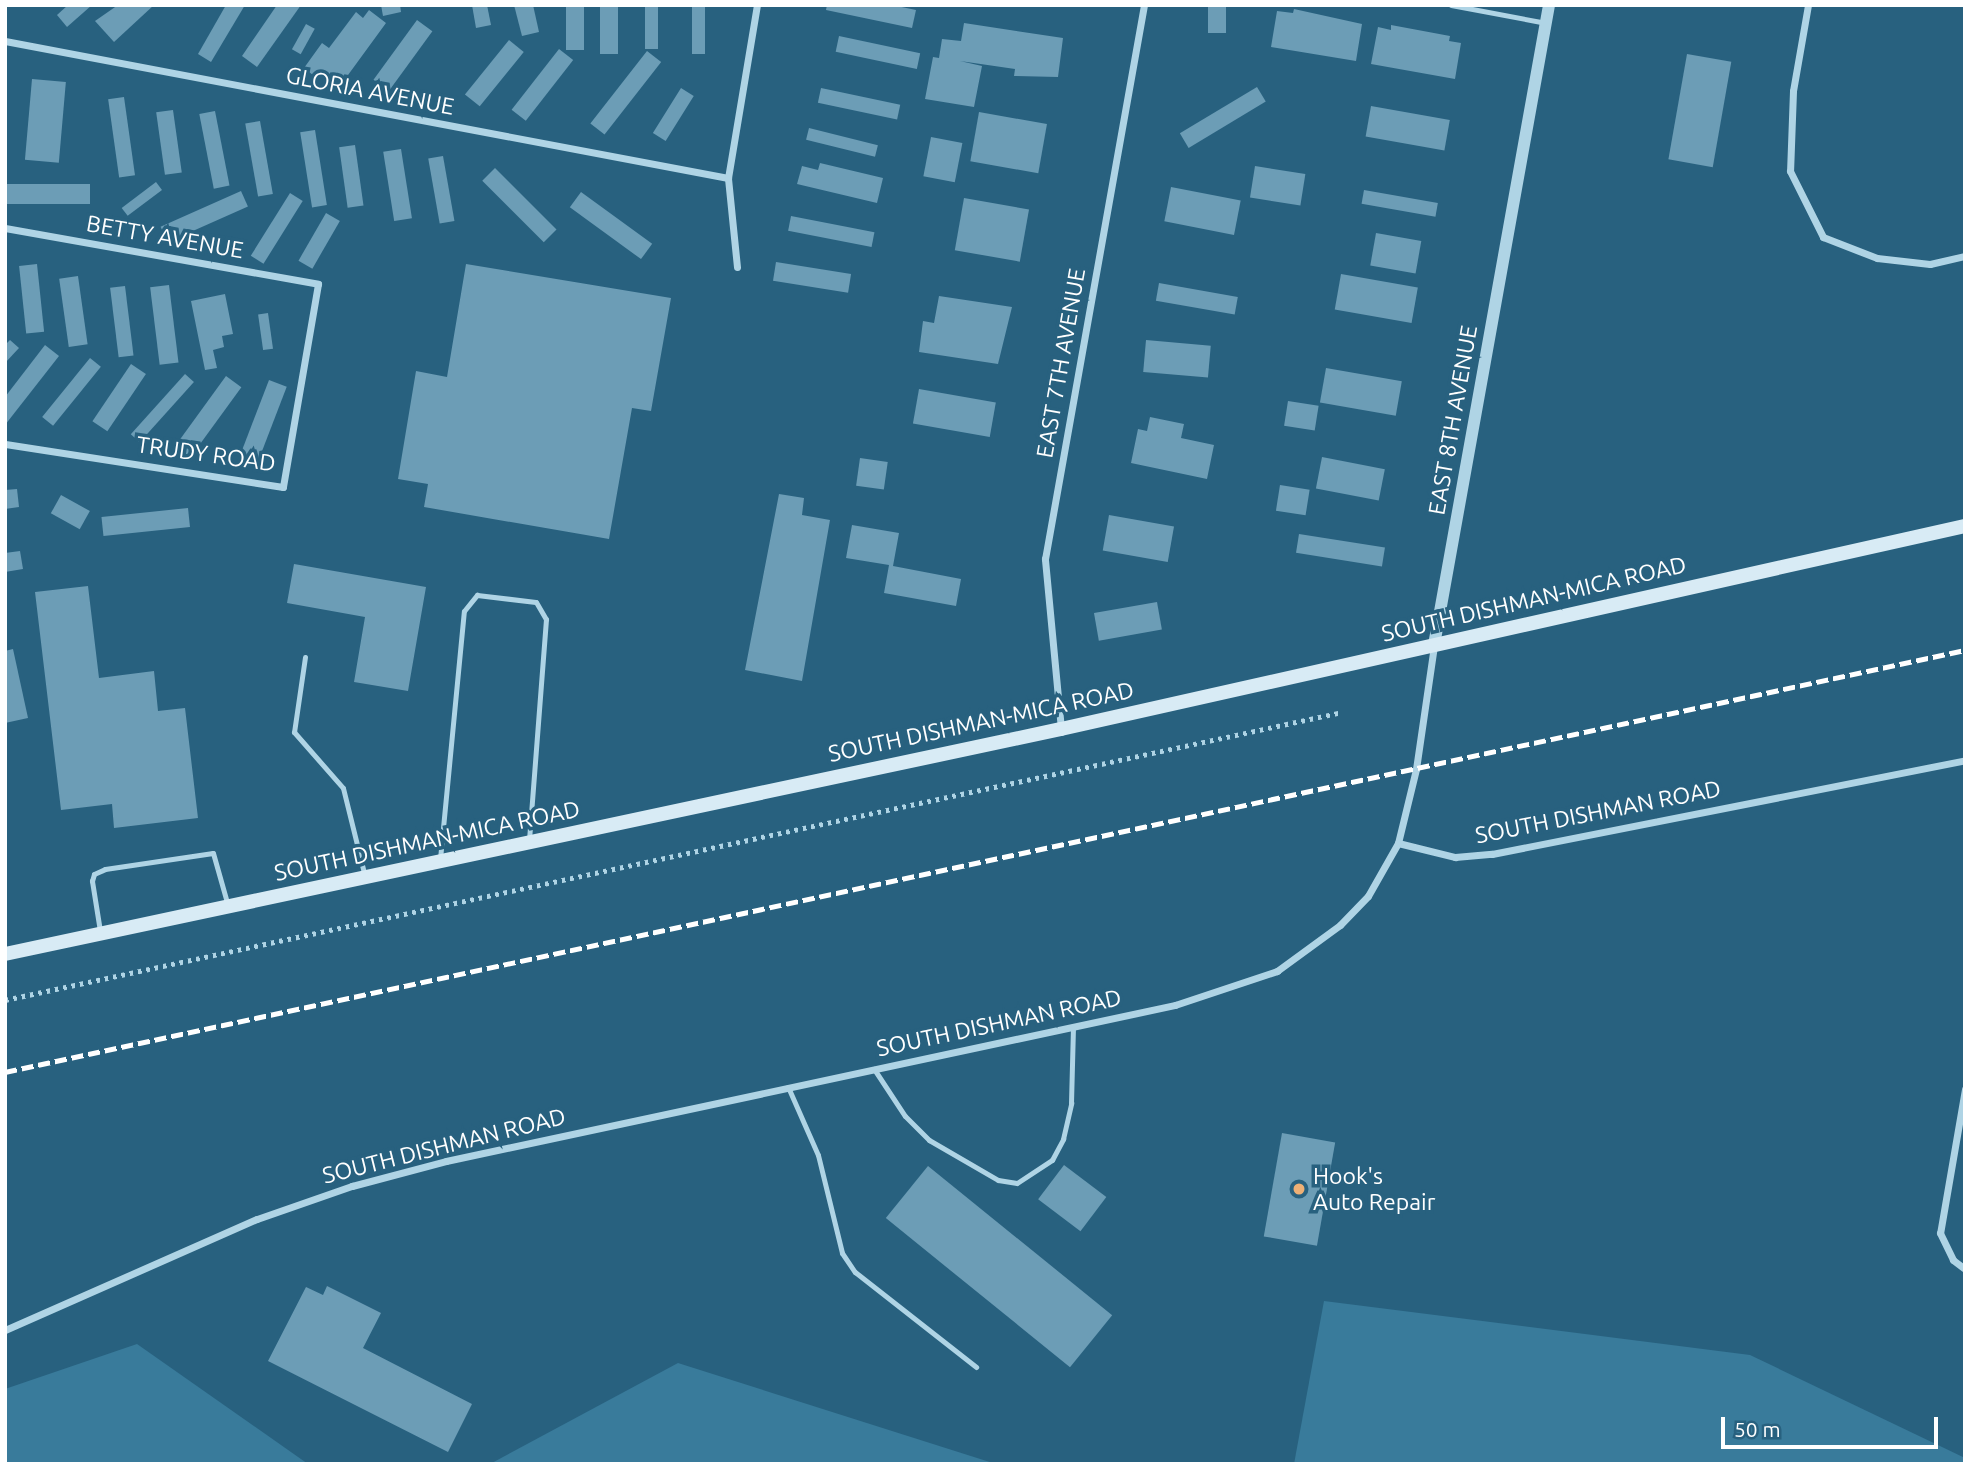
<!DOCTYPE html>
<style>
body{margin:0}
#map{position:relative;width:1970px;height:1469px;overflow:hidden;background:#28617f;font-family:Ubuntu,sans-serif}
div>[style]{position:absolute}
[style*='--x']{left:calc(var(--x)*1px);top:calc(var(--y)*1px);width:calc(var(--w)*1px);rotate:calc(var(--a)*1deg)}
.green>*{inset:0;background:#397b9b}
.building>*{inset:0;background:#6c9db6;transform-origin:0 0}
.path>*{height:4.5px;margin-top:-2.25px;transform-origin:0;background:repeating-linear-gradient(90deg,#afd4e5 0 3.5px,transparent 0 8.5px)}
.service>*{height:5px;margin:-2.5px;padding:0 2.5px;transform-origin:2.5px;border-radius:2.5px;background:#afd4e5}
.minor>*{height:7px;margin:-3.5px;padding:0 3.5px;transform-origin:3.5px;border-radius:3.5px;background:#afd4e5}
.tertiary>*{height:12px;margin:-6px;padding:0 6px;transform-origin:6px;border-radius:6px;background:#afd4e5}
.secondary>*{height:14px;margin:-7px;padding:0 7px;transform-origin:7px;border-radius:7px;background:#d8ebf5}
.rail>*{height:5px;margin-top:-2.5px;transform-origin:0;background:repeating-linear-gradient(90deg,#fff 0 12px,transparent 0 17px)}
.dots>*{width:19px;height:19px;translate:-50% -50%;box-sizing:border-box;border:4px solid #28617f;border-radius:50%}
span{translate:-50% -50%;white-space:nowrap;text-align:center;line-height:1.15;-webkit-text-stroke:7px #28617f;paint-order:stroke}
.street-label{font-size:23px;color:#fff}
.poi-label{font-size:23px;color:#fff}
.left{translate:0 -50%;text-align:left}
.frame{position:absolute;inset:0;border:7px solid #fff;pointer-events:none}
.scale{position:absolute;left:1721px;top:1417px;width:217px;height:32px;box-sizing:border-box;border:4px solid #fff;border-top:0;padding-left:9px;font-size:21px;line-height:24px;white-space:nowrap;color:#fff;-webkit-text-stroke:5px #28617f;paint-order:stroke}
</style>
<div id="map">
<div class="green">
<i style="clip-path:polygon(1324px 1301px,1750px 1355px,1965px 1458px,1965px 1464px,1294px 1464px)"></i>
<i style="clip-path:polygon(137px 1344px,308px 1464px,5px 1464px,5px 1389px)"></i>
<i style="clip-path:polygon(678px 1363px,996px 1464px,490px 1464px)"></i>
</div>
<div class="building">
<i style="clip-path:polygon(68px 5px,92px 5px,67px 27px,57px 15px)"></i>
<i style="clip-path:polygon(118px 5px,154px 5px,114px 42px,95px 21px)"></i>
<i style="clip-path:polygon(226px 5px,245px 5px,211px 62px,198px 54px)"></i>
<i style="clip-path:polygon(277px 5px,301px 5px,257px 67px,242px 56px)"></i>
<i style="clip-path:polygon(381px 5px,400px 5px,401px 12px,383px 16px)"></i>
<i style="clip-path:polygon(472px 5px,487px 5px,491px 25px,476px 28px)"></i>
<i style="clip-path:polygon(514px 5px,533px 5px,539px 32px,522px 36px)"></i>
<i style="left:566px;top:5px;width:18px;height:45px"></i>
<i style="left:600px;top:5px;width:18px;height:49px"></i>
<i style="left:645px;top:5px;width:13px;height:44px"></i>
<i style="left:692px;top:5px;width:13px;height:49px"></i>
<i style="clip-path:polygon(827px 5px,892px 5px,916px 10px,912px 28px,826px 10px)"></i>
<i style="left:1208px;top:5px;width:18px;height:28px"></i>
<i style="clip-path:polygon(1294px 9px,1362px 24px,1356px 61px,1271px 47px,1277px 11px,1293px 13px)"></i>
<i style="clip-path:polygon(369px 10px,386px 23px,340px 86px,322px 73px,318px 79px,304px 68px,322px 43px,329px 48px,356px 12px,363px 18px)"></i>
<i style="left:417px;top:20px;width:19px;height:74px;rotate:36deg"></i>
<i style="clip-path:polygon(964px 23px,1063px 38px,1058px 77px,1014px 76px,1015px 69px,960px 61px,982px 66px,974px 107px,925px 99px,933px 57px,939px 58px,942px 39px,961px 41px)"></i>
<i style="left:306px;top:24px;width:10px;height:29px;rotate:29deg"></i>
<i style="clip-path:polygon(1391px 25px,1450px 36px,1449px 41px,1461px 43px,1455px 79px,1371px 64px,1378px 27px,1391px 30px)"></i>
<i style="left:839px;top:36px;width:83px;height:16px;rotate:12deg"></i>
<i style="left:509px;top:40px;width:19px;height:70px;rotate:39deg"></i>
<i style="left:559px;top:49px;width:18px;height:77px;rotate:38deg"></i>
<i style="left:647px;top:51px;width:18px;height:92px;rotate:38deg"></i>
<i style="left:1687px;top:54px;width:45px;height:107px;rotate:10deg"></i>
<i style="left:32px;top:79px;width:34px;height:81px;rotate:5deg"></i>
<i style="left:1257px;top:87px;width:17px;height:90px;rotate:59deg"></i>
<i style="left:681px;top:88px;width:15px;height:53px;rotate:32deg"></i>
<i style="left:821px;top:88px;width:81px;height:15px;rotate:12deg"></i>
<i style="left:124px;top:97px;width:79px;height:16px;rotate:82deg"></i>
<i style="left:1371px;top:106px;width:80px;height:31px;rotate:10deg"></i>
<i style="left:173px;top:110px;width:63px;height:17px;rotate:82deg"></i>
<i style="left:215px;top:111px;width:76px;height:16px;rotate:79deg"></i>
<i style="left:979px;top:112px;width:69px;height:50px;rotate:10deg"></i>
<i style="left:260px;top:121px;width:74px;height:15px;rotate:80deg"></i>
<i style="left:809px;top:128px;width:71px;height:12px;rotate:14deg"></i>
<i style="left:315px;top:130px;width:76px;height:15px;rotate:81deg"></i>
<i style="left:931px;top:137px;width:32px;height:40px;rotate:11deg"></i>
<i style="left:355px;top:145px;width:61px;height:16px;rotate:82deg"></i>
<i style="left:401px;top:149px;width:70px;height:18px;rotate:81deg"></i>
<i style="left:443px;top:156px;width:66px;height:15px;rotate:80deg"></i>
<i style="clip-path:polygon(820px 163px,883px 178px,877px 203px,797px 184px,802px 166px,818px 170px)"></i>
<i style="left:1255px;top:166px;width:51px;height:32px;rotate:9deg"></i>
<i style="left:495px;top:168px;width:87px;height:18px;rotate:45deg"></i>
<i style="left:156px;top:182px;width:10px;height:43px;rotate:53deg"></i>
<i style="left:5px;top:184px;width:85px;height:20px"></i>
<i style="left:1171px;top:187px;width:71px;height:35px;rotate:11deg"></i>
<i style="left:1364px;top:190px;width:75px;height:14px;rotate:10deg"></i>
<i style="left:241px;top:191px;width:17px;height:88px;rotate:66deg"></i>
<i style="left:581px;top:192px;width:88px;height:19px;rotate:36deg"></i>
<i style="left:290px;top:193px;width:15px;height:74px;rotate:32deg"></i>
<i style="left:964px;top:198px;width:66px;height:53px;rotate:10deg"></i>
<i style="left:326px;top:213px;width:16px;height:55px;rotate:30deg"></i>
<i style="left:791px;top:216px;width:85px;height:15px;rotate:11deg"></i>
<i style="left:1376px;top:233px;width:46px;height:33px;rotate:10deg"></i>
<i style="left:776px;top:262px;width:76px;height:19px;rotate:9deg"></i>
<i style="left:37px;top:264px;width:68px;height:18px;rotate:84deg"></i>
<i style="clip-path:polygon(466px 264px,671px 298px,651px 411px,632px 408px,609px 539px,424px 507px,428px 484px,398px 479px,416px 371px,447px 377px)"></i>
<i style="left:1341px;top:274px;width:78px;height:36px;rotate:10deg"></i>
<i style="left:78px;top:276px;width:69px;height:19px;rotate:82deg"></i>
<i style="left:1159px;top:283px;width:80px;height:18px;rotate:10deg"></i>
<i style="left:169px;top:285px;width:78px;height:19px;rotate:83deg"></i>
<i style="left:125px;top:286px;width:70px;height:15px;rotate:83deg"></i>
<i style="clip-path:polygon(225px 294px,233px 334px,222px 336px,224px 347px,213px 350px,217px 368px,205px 370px,191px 301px)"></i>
<i style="clip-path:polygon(939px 296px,1012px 307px,998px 364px,919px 352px,923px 321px,934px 323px)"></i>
<i style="left:268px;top:313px;width:36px;height:10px;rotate:82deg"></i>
<i style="clip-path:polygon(10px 340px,19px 348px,5px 363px,5px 345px)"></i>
<i style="left:1146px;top:340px;width:65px;height:32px;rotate:5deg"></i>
<i style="clip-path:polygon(45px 345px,59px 356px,5px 425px,5px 397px)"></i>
<i style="left:90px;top:358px;width:14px;height:76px;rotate:39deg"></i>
<i style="left:131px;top:364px;width:18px;height:69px;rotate:34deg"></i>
<i style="left:1326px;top:368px;width:77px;height:35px;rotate:10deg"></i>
<i style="left:185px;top:374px;width:12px;height:81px;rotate:42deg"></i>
<i style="left:226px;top:376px;width:19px;height:87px;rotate:36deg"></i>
<i style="left:269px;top:380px;width:19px;height:87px;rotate:21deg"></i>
<i style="left:919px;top:389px;width:78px;height:35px;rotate:10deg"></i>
<i style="left:1288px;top:401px;width:31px;height:25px;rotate:9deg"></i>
<i style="clip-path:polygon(1150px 417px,1184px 424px,1181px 438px,1214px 445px,1207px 479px,1131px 463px,1138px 429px,1147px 431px)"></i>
<i style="left:1322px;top:457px;width:64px;height:32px;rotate:11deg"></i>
<i style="left:860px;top:458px;width:28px;height:28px;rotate:8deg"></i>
<i style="left:1280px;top:485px;width:30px;height:26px;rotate:9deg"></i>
<i style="clip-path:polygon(17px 489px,19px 507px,5px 509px,5px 490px)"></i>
<i style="clip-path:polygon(779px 494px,804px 498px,802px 515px,830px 520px,802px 681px,745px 670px)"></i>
<i style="left:61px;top:495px;width:33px;height:21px;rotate:29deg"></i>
<i style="left:188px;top:508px;width:19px;height:87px;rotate:84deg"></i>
<i style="left:1109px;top:515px;width:66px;height:36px;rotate:10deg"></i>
<i style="clip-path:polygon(852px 525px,899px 533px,893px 566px,961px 579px,956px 606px,884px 593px,889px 565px,846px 558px)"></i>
<i style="left:1299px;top:534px;width:87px;height:19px;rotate:9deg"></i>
<i style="clip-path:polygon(20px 551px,23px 569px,5px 572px,5px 553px)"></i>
<i style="clip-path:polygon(294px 564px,426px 587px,408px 691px,354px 682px,365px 617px,287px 603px)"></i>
<i style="clip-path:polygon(88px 586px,99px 678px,154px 671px,158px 711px,185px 708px,198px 818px,114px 828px,112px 804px,61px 810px,35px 592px)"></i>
<i style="left:1157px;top:602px;width:28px;height:64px;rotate:80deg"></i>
<i style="clip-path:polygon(13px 649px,28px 718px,5px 723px,5px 651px)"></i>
<i style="left:1282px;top:1133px;width:54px;height:105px;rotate:10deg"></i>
<i style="left:1064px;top:1165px;width:53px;height:43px;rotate:37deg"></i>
<i style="left:928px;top:1166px;width:237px;height:67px;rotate:39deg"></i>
<i style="clip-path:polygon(327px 1286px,381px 1313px,363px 1348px,472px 1404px,448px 1452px,268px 1361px,306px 1287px,323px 1295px)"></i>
</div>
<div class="path">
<i style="--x:5;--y:1000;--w:1364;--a:-12.15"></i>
</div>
<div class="service">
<i style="--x:1451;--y:5;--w:97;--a:10.7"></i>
<i style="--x:305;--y:657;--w:76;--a:98.3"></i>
<i style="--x:294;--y:732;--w:74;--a:48.8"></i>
<i style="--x:343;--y:788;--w:92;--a:76.1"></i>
<i style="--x:440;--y:859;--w:249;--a:-84.5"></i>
<i style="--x:464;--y:611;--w:21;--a:-51"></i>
<i style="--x:477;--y:595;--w:59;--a:6.8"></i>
<i style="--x:536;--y:602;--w:20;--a:60"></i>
<i style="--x:546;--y:619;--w:221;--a:94.4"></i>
<i style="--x:100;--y:931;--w:51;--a:-99.1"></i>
<i style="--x:92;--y:881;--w:7;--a:-74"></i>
<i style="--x:94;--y:874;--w:12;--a:-24"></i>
<i style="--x:105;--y:869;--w:109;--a:-8.4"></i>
<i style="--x:213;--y:853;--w:55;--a:74.2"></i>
<i style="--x:874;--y:1069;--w:56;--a:56.6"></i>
<i style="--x:905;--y:1116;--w:34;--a:45"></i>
<i style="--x:929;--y:1140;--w:80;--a:30.1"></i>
<i style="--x:998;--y:1180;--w:19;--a:9"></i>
<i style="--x:1017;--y:1183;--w:42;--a:-33.3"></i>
<i style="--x:1052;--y:1160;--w:24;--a:-62"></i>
<i style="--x:1063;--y:1139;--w:37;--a:-77"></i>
<i style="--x:1071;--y:1103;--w:76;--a:-88.5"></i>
<i style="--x:788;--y:1087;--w:74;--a:66.2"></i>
<i style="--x:818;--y:1155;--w:101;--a:76.2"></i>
<i style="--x:842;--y:1253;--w:23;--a:56"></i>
<i style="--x:855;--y:1272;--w:154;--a:38.1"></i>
</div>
<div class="minor">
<i style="--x:1808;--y:5;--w:87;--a:99.9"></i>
<i style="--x:1793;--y:91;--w:80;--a:92.1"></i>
<i style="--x:1790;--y:171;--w:74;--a:63.4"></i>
<i style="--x:1823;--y:237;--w:58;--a:21.3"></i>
<i style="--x:1877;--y:258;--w:53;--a:6.5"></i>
<i style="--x:1930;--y:264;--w:36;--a:-13"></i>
<i style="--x:5;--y:41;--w:736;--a:10.73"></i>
<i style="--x:5;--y:228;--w:318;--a:10.1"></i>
<i style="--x:318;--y:284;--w:206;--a:99.8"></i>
<i style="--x:283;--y:487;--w:281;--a:-171.2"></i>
<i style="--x:737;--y:267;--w:89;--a:-95.8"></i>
<i style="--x:728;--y:178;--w:175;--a:-80.5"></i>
<i style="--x:1061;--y:729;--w:171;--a:-95.4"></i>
<i style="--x:1045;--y:559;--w:563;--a:-79.87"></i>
<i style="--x:1398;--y:843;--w:59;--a:13.8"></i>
<i style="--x:1455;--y:857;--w:37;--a:-5"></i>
<i style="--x:1492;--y:854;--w:482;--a:-11.2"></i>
<i style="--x:1965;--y:1089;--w:146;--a:99.8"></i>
<i style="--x:1940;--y:1233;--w:30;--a:64"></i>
<i style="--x:1953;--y:1260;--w:15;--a:37"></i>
<i style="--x:5;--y:1330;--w:275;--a:-23.8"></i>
<i style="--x:257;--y:1219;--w:101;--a:-19.2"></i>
<i style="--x:352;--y:1186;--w:97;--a:-14.9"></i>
<i style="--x:446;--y:1161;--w:746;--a:-12.08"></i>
<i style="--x:1175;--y:1005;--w:108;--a:-18.4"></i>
<i style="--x:1277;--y:971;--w:78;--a:-36.1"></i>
<i style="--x:1340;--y:925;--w:40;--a:-46"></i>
<i style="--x:1368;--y:896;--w:61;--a:-60.5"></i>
<i style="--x:1398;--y:843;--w:76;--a:-76.3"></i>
<i style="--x:1416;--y:769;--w:124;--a:-81.7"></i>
</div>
<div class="tertiary">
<i style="--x:1434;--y:645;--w:650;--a:-79.81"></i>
</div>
<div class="secondary">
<i style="--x:5;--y:954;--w:1080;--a:-12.03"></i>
<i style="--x:1061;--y:729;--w:927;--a:-12.66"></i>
</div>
<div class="rail">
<i style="--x:5;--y:1072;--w:2005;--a:-12.15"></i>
</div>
<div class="dots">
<i style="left:1299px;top:1189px;background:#edb076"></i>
</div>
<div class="street-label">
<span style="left:370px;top:91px;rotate:11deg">GLORIA AVENUE</span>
<span style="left:165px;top:237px;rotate:10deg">BETTY AVENUE</span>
<span style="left:1061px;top:363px;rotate:-80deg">EAST 7TH AVENUE</span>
<span style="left:1453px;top:420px;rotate:-80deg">EAST 8TH AVENUE</span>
<span style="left:206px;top:454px;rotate:8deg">TRUDY ROAD</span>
<span style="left:1534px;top:599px;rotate:-13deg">SOUTH DISHMAN-MICA ROAD</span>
<span style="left:981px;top:722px;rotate:-12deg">SOUTH DISHMAN-MICA ROAD</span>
<span style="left:1598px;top:812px;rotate:-11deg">SOUTH DISHMAN ROAD</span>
<span style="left:427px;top:841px;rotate:-12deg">SOUTH DISHMAN-MICA ROAD</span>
<span style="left:999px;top:1023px;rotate:-12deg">SOUTH DISHMAN ROAD</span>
<span style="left:444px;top:1146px;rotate:-14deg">SOUTH DISHMAN ROAD</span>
</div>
<div class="poi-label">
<span class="left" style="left:1313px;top:1189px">Hook's<br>Auto Repair</span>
</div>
<div class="frame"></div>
<div class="scale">50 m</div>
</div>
